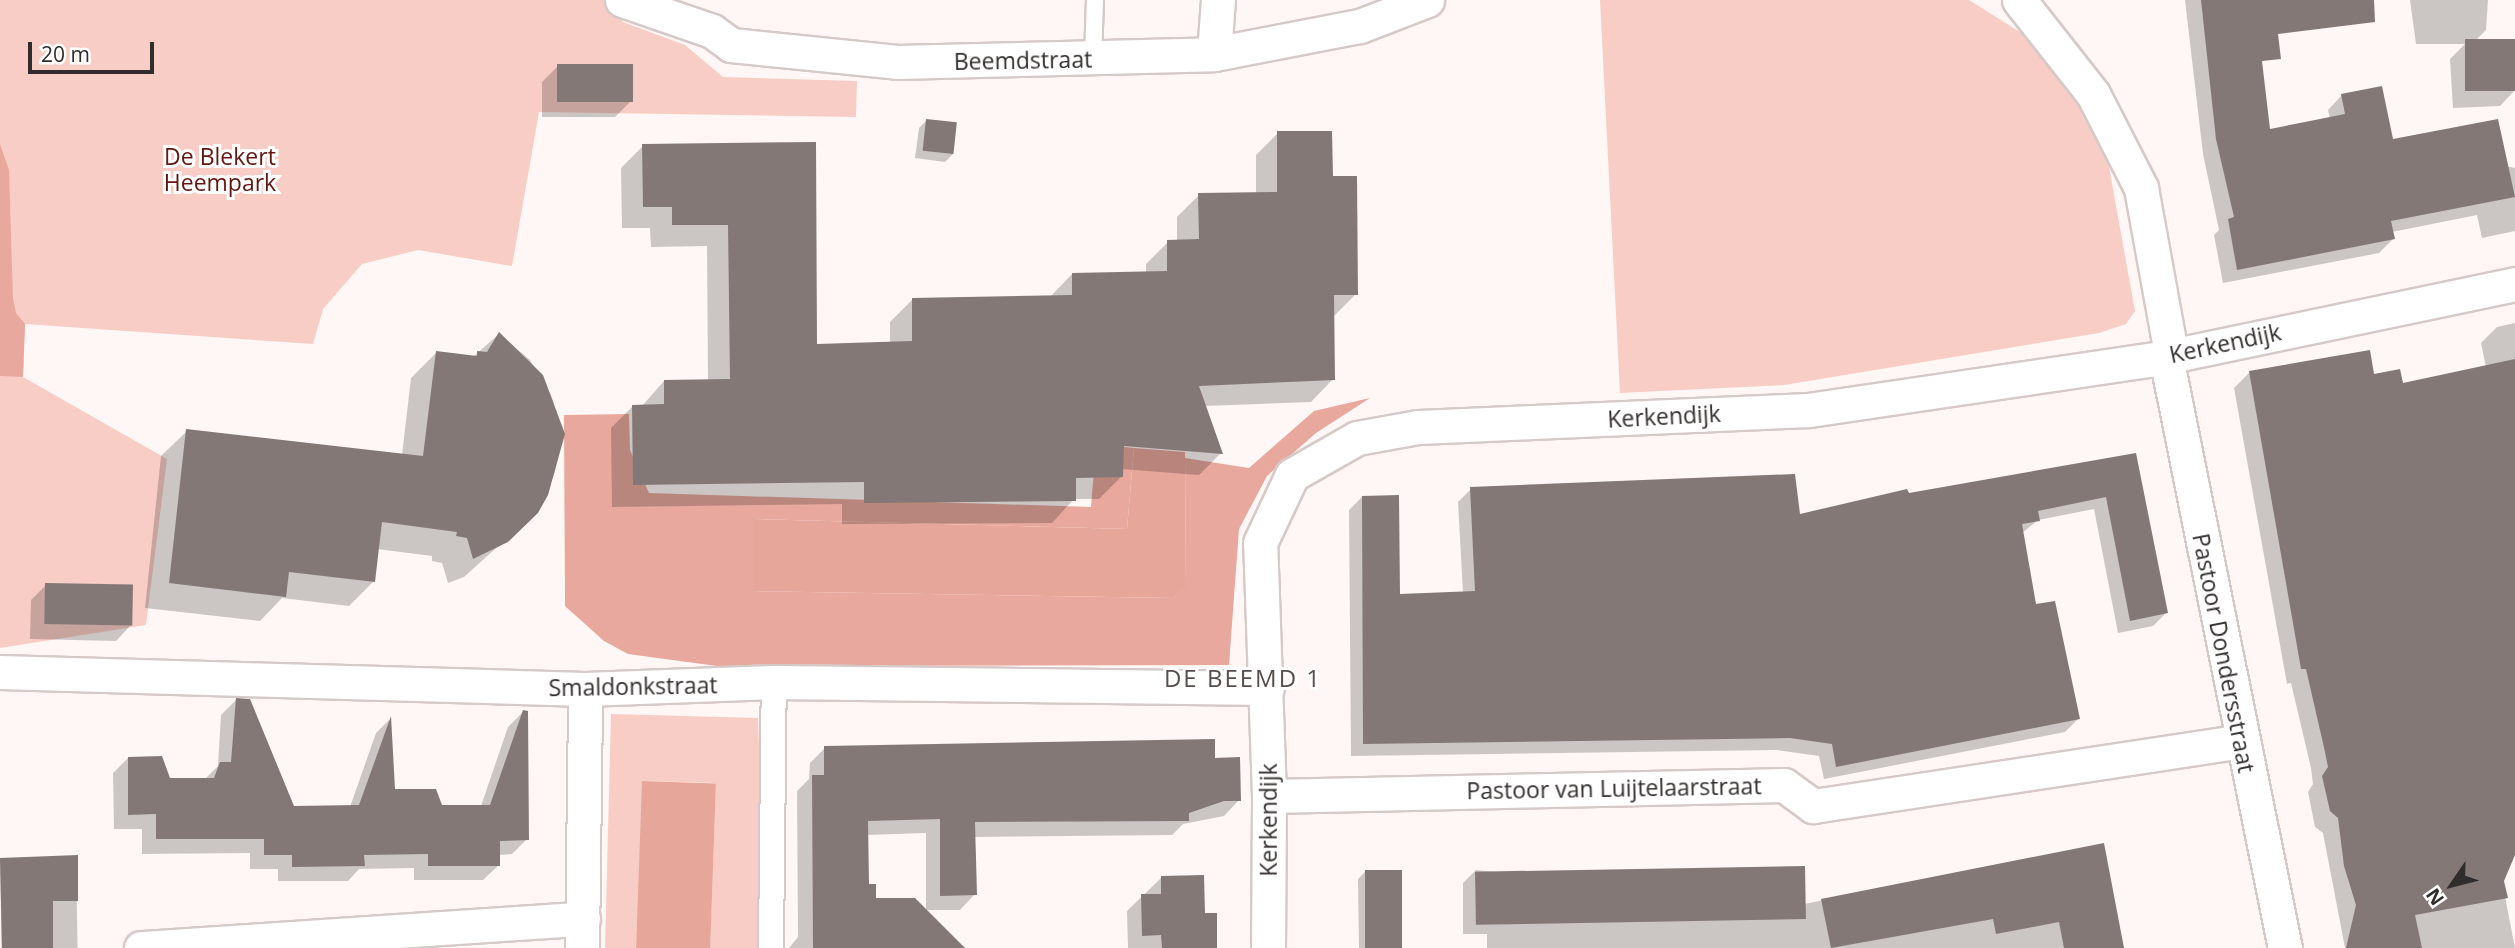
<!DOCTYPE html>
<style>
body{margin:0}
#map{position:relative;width:2515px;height:948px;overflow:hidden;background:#fef7f6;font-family:"Open Sans",sans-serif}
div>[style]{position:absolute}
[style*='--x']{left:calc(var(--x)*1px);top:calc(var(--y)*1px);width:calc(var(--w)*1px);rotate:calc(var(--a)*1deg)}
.green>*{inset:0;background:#f8cdc5}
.forest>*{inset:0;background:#e8a89d}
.water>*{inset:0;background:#e6a69a;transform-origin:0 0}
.shadow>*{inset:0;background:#0003;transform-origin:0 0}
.building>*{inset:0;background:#837876;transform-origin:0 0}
.roads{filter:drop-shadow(2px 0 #d6cac8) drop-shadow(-2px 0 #d6cac8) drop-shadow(0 2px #d6cac8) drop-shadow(0 -2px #d6cac8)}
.service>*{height:16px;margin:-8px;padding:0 8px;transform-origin:8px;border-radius:8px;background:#fff}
.pedestrian>*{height:24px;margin:-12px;padding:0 12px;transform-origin:12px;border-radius:12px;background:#fff}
.minor>*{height:33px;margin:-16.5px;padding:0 16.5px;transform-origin:16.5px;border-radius:16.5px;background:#fff}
span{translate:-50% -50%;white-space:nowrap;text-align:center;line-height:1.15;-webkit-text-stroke:6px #fff;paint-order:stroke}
.street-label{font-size:23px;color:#312d2c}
.park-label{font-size:23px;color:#621810}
.neighbourhood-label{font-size:24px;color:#574d4c;letter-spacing:2px}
.north{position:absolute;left:2417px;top:850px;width:70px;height:70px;-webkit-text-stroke:5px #fff;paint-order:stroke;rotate:235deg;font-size:19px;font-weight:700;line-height:28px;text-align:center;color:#312d2c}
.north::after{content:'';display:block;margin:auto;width:24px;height:32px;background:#312d2c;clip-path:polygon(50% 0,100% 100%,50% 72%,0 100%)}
.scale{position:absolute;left:28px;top:42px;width:126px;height:32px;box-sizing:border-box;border:4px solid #312d2c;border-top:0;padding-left:9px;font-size:21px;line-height:24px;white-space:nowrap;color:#312d2c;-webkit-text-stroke:5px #fff;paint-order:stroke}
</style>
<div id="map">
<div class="green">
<i style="clip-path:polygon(0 0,607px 0,623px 22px,685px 45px,723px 77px,857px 81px,856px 117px,539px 112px,512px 266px,418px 250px,362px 264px,323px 309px,313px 344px,25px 324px,23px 377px,167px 459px,146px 625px,0 648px)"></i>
<i style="clip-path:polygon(1600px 0,1969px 0,2020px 32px,2072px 91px,2107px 156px,2135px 311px,2126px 324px,2099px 333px,1784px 385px,1620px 393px)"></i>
<i style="clip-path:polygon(611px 714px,758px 718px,767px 948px,710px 948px,716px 783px,643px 781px,643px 948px,605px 948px)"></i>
</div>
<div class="forest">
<i style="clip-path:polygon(0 144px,9px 170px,13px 299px,16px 313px,25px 324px,23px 377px,0 376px)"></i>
<i style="clip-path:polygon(1370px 398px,1316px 433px,1267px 476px,1239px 529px,1229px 665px,717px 666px,628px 654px,604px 641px,565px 606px,564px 415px,629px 414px,630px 450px,649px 493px,1091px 507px,1096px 444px,1134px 448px,1127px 529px,753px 519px,753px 591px,1173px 598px,1186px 585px,1185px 458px,1249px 468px,1314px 411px)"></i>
</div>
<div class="water">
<i style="clip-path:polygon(1134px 448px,1185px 452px,1186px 586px,1173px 598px,753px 591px,753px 519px,1127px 529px)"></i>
<i style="left:642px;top:781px;width:74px;height:167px;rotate:2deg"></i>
</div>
<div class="shadow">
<i style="clip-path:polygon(2185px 0,2251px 0,2268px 153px,2330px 119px,2328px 110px,2342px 95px,2391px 141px,2515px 168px,2515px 231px,2482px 238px,2477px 215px,2392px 232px,2393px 239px,2379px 253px,2223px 283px,2214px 235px,2219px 230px,2203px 154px)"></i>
<i style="clip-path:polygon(2410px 0,2488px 0,2486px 30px,2473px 43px,2515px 90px,2500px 106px,2453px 108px,2450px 59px,2465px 44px,2416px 44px)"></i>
<i style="clip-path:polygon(558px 66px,631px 101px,615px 117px,542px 117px,542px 82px)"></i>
<i style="clip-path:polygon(926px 121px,953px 154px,945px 162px,915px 158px,919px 128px)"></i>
<i style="clip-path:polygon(1278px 133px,1332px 178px,1356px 294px,1334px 316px,1333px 379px,1311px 402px,1204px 406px,1221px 453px,1199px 475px,1121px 469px,1121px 477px,1099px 499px,1074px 499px,1052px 523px,842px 524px,842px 504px,612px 507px,611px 428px,633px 406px,642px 406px,664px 381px,708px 381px,707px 246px,651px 247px,650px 228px,622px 228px,621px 168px,643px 146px,814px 144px,816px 345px,890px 344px,890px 322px,912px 300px,1050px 297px,1072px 274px,1146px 273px,1146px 264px,1168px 242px,1177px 241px,1177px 217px,1199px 195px,1256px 194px,1256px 155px)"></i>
<i style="clip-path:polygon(2515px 323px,2515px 851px,2502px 881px,2515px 948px,2345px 948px,2323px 833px,2315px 827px,2308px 792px,2313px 784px,2311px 768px,2291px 683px,2287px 684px,2234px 388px,2250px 372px,2373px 376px,2401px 385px,2486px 367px,2481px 343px,2497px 327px)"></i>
<i style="clip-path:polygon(499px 334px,530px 360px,551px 395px,563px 434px,554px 475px,536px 512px,464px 577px,448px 583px,442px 563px,432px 561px,432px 556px,377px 549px,374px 581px,349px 606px,282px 598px,260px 621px,145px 608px,161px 456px,187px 431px,402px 455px,411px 378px,436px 353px,473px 357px)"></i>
<i style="clip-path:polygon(2135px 455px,2166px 613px,2153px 626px,2118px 633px,2094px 509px,2038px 520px,2022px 533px,2034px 606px,2078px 719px,2065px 732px,1824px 779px,1819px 756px,1777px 750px,1351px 756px,1349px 510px,1362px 497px,1398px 596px,1463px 593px,1458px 502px,1471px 489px,1799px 516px)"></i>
<i style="clip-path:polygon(46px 585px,131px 625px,116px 641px,30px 639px,31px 600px)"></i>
<i style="clip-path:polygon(236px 700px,293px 808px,350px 807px,376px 733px,389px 720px,394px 791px,441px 807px,481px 806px,508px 727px,523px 712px,527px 839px,512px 854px,498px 855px,499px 865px,483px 880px,414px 880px,414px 868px,359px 869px,348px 881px,278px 881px,278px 869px,250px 869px,250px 853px,142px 854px,142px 829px,114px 829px,113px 773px,128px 758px,169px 780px,204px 780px,218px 766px,221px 715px)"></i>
<i style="clip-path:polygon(825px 748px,1213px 759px,1239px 800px,1224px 816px,1183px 824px,1172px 835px,973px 837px,975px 894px,960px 910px,926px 910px,926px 833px,866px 835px,867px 886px,875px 900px,962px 948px,789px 948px,798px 937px,797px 791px,809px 779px,810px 763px)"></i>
<i style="clip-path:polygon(2103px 845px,2123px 948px,1487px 948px,1487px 934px,1463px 934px,1463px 883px,1476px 870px,1804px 904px)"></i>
<i style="left:76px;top:857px;width:91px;height:76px;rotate:89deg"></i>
<i style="clip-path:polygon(1366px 871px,1402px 948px,1359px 948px,1358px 879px)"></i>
<i style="clip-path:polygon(1162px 877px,1203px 914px,1215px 948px,1128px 948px,1127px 911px)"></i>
</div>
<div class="building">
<i style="clip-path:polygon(2201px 0,2374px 0,2375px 22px,2278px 34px,2281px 59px,2262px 61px,2270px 129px,2345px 114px,2341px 94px,2382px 86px,2393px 139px,2498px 119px,2515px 197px,2391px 221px,2395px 239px,2237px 270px,2228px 219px,2234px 217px,2216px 139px)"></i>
<i style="left:2515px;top:39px;width:52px;height:50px;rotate:90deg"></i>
<i style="left:633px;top:64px;width:38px;height:76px;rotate:90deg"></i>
<i style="left:926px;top:119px;width:31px;height:32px;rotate:6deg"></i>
<i style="clip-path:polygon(1277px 131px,1332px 131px,1333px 176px,1357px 176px,1358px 295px,1334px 295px,1335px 380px,1199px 386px,1223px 454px,1124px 446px,1123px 477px,1076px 478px,1076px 501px,864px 503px,864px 482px,633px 485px,632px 405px,664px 404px,664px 380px,730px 379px,728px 225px,672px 225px,672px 207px,643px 207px,642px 144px,816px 142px,817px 344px,912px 341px,912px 298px,1072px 295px,1072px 273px,1167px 271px,1167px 240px,1199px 239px,1198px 193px,1277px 192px)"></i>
<i style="clip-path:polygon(499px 332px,543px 375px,565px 434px,548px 495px,538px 513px,508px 542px,473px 559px,467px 538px,456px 536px,457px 532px,382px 522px,375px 582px,289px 572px,286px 597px,169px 583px,186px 429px,423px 456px,436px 351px,477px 356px,477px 351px,487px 352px)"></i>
<i style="clip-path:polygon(2370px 350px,2374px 374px,2400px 369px,2403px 383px,2515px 359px,2515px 855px,2504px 881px,2508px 898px,2415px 915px,2422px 948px,2346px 948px,2356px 905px,2344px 866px,2338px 818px,2330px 811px,2322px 776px,2328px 767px,2325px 752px,2306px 669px,2301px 669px,2249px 371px)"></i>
<i style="clip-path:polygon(2136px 453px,2168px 613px,2130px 621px,2106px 497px,2038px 511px,2040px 521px,2022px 524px,2036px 604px,2055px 601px,2080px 719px,1836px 767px,1832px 744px,1790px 738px,1363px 744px,1362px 496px,1399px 495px,1400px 594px,1475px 591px,1470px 487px,1795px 474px,1800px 514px,1907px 489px,1909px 493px)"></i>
<i style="left:45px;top:583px;width:88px;height:41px;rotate:1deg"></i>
<i style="clip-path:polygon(236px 698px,250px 699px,294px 806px,359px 805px,391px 716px,395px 789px,436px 789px,442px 805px,490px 805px,523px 710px,528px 711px,529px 840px,500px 841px,500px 866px,428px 866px,428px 854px,364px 855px,365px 866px,292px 867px,292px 855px,264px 855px,264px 839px,156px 839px,156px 814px,128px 815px,128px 757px,162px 756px,170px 778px,214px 778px,220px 762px,231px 762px)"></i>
<i style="clip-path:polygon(1215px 739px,1215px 758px,1240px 757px,1241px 801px,1224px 801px,1189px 813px,1189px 821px,975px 822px,977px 895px,940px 896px,940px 819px,868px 821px,869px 884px,876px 884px,876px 898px,915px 898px,965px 948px,813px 948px,812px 775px,824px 775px,824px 746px)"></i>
<i style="clip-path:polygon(2104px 843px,2124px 948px,2064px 948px,2059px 922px,1996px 934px,1993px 919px,1831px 948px,1821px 899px)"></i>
<i style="clip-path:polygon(78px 855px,78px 901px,53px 901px,53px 948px,2px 948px,0 858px)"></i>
<i style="left:1805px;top:866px;width:53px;height:330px;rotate:89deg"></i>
<i style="left:1365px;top:870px;width:37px;height:78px"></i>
<i style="clip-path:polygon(1204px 875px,1205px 913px,1217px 913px,1217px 948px,1162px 948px,1161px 935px,1142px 936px,1141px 894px,1161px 894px,1161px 876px)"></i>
</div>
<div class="roads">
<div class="service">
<i style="--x:1093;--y:59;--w:59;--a:-88.1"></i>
</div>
<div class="pedestrian">
<i style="--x:771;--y:948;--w:266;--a:-89.4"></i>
</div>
<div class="minor">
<i style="--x:622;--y:0;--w:95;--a:19"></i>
<i style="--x:712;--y:31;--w:24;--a:36"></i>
<i style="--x:731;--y:45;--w:167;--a:5.8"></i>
<i style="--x:897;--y:62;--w:317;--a:-1.4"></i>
<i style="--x:1214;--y:54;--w:149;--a:-10.9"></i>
<i style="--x:1360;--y:26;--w:72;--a:-21.2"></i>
<i style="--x:2019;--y:0;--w:120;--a:51.8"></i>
<i style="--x:2093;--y:94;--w:106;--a:62.9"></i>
<i style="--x:2141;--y:188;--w:168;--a:79.7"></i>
<i style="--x:1214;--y:54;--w:54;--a:-85.8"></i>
<i style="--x:2166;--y:357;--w:603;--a:78.62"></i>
<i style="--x:0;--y:672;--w:585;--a:1.66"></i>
<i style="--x:585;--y:689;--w:189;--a:-2.1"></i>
<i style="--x:774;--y:682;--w:493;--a:0.7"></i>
<i style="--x:1269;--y:796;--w:515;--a:-1.22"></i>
<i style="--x:1784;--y:785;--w:36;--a:36"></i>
<i style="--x:1813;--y:806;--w:433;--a:-8.6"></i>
<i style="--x:141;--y:948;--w:443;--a:-3.8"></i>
<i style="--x:582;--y:948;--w:259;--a:-89.3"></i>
<i style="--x:1268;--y:948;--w:152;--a:-89.6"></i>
<i style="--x:1269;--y:796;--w:253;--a:-92"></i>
<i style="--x:1260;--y:543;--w:75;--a:-64.8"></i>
<i style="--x:1292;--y:475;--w:75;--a:-29.6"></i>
<i style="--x:1357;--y:438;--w:62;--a:-10.2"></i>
<i style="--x:1418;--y:427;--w:391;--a:-2.5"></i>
<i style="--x:1809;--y:410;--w:361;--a:-8.4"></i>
<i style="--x:2166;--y:357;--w:357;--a:-11.8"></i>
</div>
</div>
<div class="street-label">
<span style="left:1023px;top:60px;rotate:-1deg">Beemdstraat</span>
<span style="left:2225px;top:343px;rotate:-12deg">Kerkendijk</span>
<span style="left:1664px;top:416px;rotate:-3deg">Kerkendijk</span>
<span style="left:2224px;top:653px;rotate:79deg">Pastoor Dondersstraat</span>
<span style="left:633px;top:686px;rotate:-1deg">Smaldonkstraat</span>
<span style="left:1614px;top:788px;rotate:-1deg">Pastoor van Luijtelaarstraat</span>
<span style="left:1268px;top:820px;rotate:-90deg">Kerkendijk</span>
</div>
<div class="park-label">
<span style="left:220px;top:169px">De Blekert<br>Heempark</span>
</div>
<div class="neighbourhood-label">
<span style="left:1243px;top:678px">DE BEEMD 1</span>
</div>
<div class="north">N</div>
<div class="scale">20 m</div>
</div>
